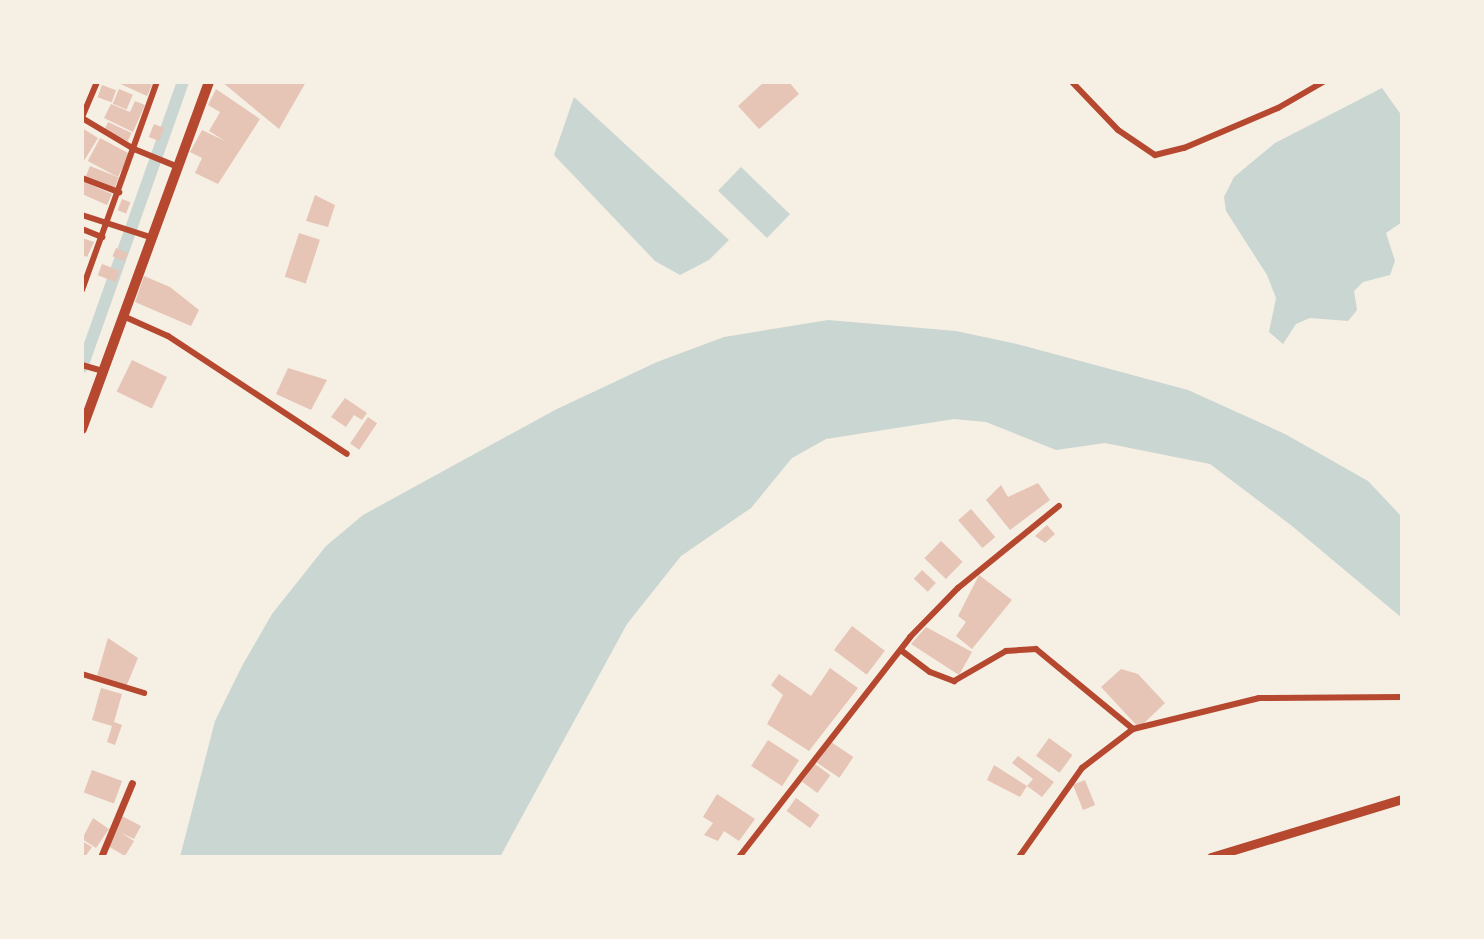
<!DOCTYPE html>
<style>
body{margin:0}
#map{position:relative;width:1484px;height:939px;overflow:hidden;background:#f6efe4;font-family:Inter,sans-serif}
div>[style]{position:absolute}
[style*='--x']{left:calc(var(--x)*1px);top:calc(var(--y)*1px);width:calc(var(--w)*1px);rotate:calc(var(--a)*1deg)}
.water>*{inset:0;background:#c9d6d2;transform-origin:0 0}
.canal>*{height:12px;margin:-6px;padding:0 6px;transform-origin:6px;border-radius:6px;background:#c9d6d2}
.building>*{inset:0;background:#e6c5b7;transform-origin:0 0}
.minor>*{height:6px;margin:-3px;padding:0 3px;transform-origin:3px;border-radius:3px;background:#b5482f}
.tertiary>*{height:7px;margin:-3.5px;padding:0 3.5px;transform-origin:3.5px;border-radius:3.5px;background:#b5482f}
.secondary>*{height:9px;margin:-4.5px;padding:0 4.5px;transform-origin:4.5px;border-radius:4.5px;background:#b5482f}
.primary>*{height:10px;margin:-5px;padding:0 5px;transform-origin:5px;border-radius:5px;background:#b5482f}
span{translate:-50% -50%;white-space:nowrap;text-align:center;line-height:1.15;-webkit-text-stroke:5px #f6efe4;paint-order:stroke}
.frame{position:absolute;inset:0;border:84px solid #f6efe4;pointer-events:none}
</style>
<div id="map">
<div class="water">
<i style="clip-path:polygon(1382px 88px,1402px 116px,1402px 222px,1386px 233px,1395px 261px,1390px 275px,1363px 282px,1354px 291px,1357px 310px,1348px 321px,1310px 318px,1296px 324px,1283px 344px,1269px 332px,1276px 298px,1267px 275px,1226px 211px,1224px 197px,1234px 177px,1275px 143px)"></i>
<i style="clip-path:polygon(574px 97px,729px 240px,709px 260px,680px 275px,655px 261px,554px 155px)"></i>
<i style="left:741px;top:167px;width:68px;height:33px;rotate:44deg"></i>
<i style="clip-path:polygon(828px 320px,956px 331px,1017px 344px,1188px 390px,1285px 434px,1368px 481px,1402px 517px,1402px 618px,1292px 526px,1210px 464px,1105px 443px,1056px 450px,986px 422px,954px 419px,826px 439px,792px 458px,751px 508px,681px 556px,627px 624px,500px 857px,180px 857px,215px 721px,242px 666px,272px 614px,326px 546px,363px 515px,555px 410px,657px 362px,724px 337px)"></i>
</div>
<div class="canal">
<i style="--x:82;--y:367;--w:302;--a:-70.5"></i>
</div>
<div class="building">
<i style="clip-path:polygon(116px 82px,146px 82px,152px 85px,147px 96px)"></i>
<i style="clip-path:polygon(222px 82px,306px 82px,279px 129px)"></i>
<i style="clip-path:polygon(764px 82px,789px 82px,799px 94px,759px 129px,738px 106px)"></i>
<i style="left:102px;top:85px;width:15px;height:13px;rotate:20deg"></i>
<i style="left:119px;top:89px;width:15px;height:16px;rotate:23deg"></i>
<i style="clip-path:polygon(216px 89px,260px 119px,218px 184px,195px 173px,202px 158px,190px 152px,202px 130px,225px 141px,209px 131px,220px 112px,208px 105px)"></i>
<i style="clip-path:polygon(135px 101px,145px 105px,133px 132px,104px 118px,111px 104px,130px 112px)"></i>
<i style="left:108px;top:122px;width:26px;height:9px;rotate:25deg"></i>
<i style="left:154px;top:124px;width:11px;height:14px;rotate:22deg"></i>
<i style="clip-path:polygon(82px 128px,98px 138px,82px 164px)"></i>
<i style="left:100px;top:138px;width:34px;height:26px;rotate:28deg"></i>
<i style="left:90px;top:166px;width:31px;height:12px;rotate:22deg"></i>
<i style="clip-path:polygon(82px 181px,112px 194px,107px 205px,82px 194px)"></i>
<i style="clip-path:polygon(315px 195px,335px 205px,328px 227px,306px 221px)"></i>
<i style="left:122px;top:199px;width:9px;height:12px;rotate:21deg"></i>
<i style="left:299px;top:233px;width:22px;height:46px;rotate:18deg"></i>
<i style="clip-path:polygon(82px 238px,94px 242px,87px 257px,82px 255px)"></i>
<i style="left:116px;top:248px;width:13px;height:9px;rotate:23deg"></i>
<i style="left:102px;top:264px;width:19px;height:12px;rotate:21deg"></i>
<i style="clip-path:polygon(144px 276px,170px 287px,199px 310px,191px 326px,135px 302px)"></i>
<i style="left:132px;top:360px;width:39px;height:35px;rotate:26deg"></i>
<i style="clip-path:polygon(288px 368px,327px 380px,311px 410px,276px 394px)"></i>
<i style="clip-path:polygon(345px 398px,367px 413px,362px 420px,354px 415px,346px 427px,331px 417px)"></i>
<i style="left:368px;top:417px;width:11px;height:32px;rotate:34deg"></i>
<i style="clip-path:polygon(1038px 483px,1050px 500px,1010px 530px,986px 500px,1001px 485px,1008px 497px)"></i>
<i style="left:971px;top:509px;width:37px;height:17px;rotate:49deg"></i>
<i style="clip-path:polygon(1047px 525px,1055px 534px,1045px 543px,1035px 536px)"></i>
<i style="left:941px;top:541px;width:30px;height:24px;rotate:44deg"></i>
<i style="left:922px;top:570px;width:19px;height:12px;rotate:43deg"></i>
<i style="clip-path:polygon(979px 575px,1012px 600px,972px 649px,956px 636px,966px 622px,958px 616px)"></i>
<i style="left:852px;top:626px;width:41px;height:30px;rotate:37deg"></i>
<i style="clip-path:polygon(926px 627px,972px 652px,959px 675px,911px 644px)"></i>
<i style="clip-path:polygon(108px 638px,138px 658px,126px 687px,97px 676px)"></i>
<i style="clip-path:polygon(830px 668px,858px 688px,809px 751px,767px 724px,783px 695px,771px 685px,779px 674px,811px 696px)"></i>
<i style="clip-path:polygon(1121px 669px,1138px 674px,1165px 703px,1139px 728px,1101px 687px)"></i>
<i style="clip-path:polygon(101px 688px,122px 694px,114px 722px,122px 725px,115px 745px,107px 742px,112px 726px,92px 720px)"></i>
<i style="left:1049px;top:738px;width:29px;height:22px;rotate:36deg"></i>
<i style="left:768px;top:740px;width:37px;height:31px;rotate:33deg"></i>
<i style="left:831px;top:742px;width:27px;height:25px;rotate:34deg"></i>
<i style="clip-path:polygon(1018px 756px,1054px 782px,1042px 797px,1027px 786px,1033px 779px,1012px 763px)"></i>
<i style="left:815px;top:764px;width:19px;height:22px;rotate:36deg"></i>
<i style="clip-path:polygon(994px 765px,1027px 786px,1020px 797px,987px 780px)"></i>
<i style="left:92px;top:770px;width:32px;height:24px;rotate:20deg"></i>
<i style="left:1085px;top:780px;width:27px;height:13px;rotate:68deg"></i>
<i style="clip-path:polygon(717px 794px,755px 819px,739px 841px,724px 831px,718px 841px,704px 835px,713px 823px,703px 817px)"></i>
<i style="left:796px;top:798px;width:29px;height:16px;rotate:36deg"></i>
<i style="clip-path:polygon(122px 816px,141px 826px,134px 839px,121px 833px,134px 841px,125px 856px,106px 845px)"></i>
<i style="clip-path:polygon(93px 818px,109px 829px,96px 848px,82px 839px)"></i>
<i style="clip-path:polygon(82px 841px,92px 847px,85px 857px,82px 856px)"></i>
</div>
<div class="minor">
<i style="--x:97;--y:82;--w:39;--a:113"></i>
<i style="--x:82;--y:118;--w:61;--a:30.8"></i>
<i style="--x:134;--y:149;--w:48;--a:22.2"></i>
<i style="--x:1072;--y:82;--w:66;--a:46.2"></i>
<i style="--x:1118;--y:130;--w:45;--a:34"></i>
<i style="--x:1155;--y:155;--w:30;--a:-14"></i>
<i style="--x:1184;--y:148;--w:102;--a:-23.1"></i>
<i style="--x:1278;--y:108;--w:52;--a:-30"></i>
<i style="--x:82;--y:178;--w:40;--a:21"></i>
<i style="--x:82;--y:215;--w:75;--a:17.9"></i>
<i style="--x:82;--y:229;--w:22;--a:22"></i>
<i style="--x:82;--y:290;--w:221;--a:-70.2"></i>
<i style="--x:123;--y:316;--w:49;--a:24"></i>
<i style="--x:168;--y:336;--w:214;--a:33.4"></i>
<i style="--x:82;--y:365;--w:22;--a:16"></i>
<i style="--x:902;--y:651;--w:35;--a:37"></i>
<i style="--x:930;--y:672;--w:26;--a:21"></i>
<i style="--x:954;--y:681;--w:60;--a:-30"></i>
<i style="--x:1006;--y:651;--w:30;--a:-4"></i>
<i style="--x:1036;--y:649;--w:126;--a:39.5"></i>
<i style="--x:82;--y:674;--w:65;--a:17"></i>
<i style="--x:739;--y:857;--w:279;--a:-52.1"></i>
<i style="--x:910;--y:637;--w:69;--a:-45.6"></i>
<i style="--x:958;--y:588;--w:130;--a:-39.1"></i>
<i style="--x:1019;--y:857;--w:109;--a:-54.7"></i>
<i style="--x:1082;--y:768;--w:64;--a:-37.4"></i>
<i style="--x:1133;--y:729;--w:130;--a:-13.8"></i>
<i style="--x:1259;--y:698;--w:143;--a:-0.4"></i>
</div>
<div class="tertiary">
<i style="--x:101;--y:857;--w:80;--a:-67.3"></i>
</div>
<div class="secondary">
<i style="--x:1211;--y:857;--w:200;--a:-16.9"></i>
</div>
<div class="primary">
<i style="--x:82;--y:429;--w:370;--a:-69.9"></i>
</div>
<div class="frame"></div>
</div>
